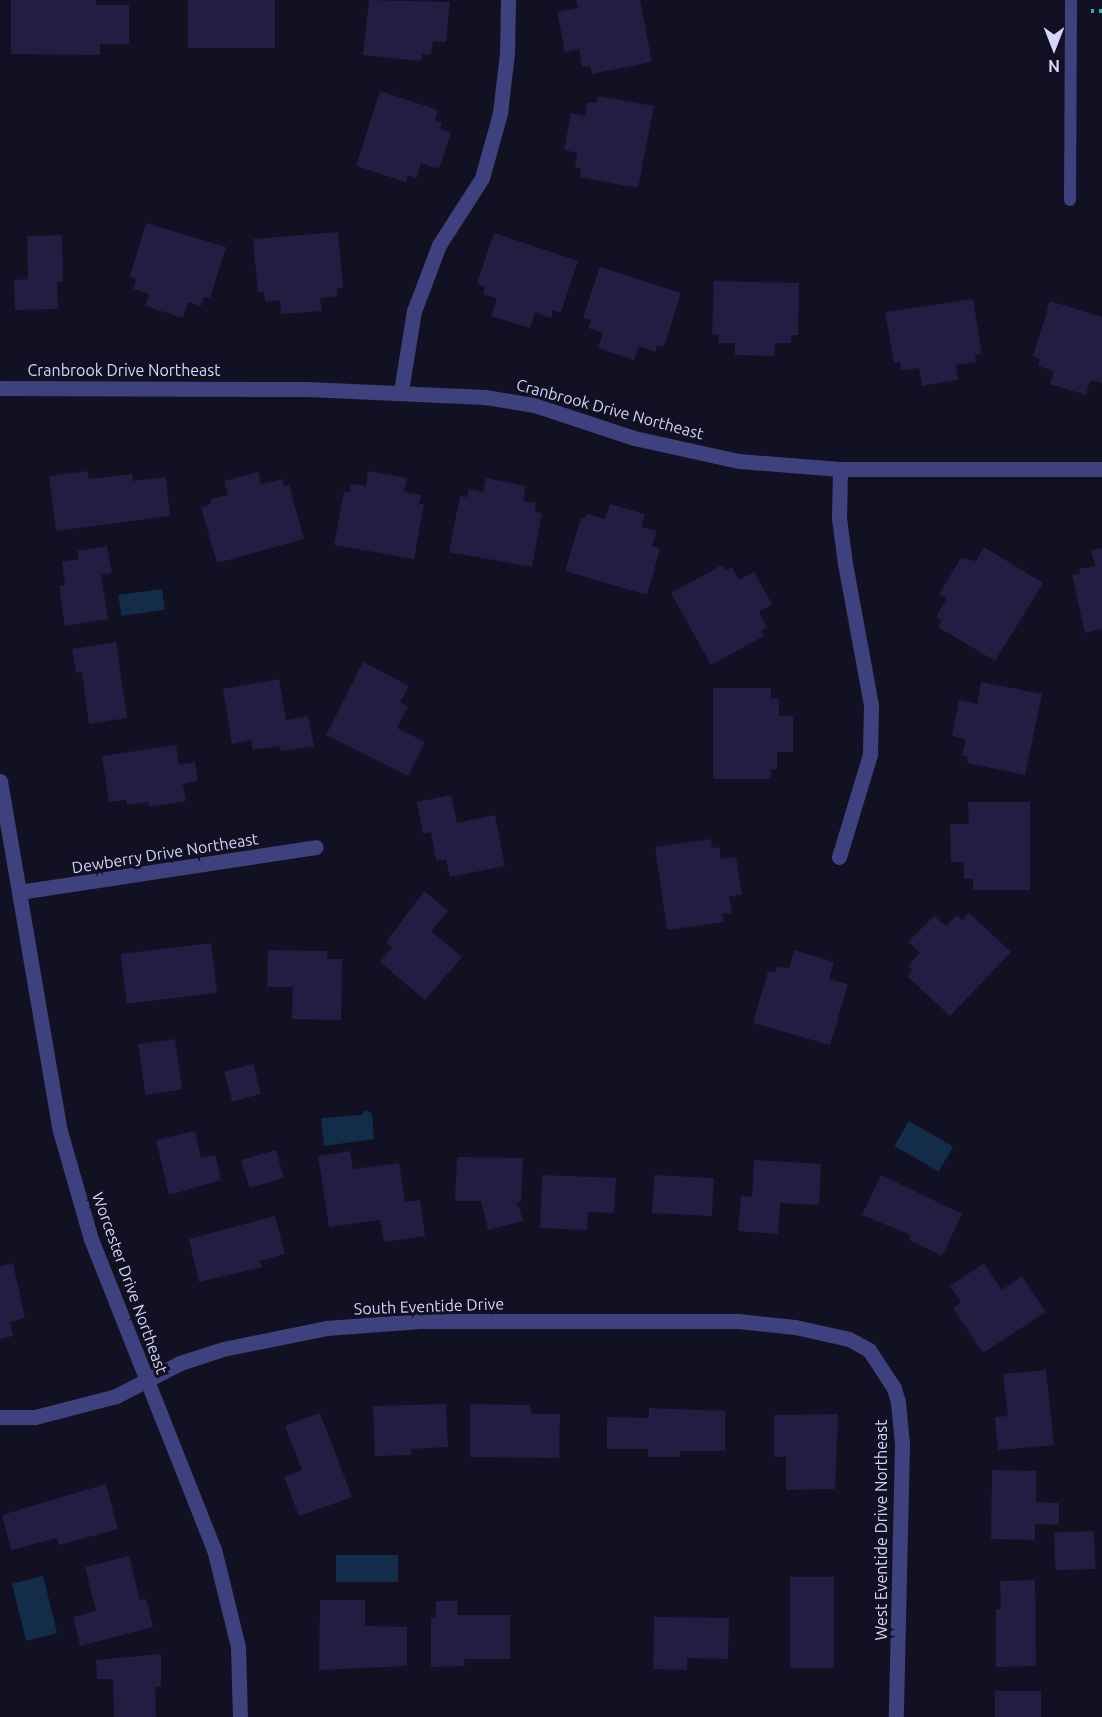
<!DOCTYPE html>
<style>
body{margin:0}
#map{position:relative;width:1102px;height:1717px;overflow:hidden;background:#121023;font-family:Ubuntu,sans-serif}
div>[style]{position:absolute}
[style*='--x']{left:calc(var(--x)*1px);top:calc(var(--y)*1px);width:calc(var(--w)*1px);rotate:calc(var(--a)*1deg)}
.water>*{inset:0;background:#132c49;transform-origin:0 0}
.building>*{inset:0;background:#221d42;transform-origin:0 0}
.path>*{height:4px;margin-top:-2px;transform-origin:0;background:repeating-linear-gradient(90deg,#38ad9c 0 3px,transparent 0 7.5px)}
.lane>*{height:12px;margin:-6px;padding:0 6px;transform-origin:6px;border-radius:6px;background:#3e417e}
.street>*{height:15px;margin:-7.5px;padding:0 7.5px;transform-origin:7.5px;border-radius:7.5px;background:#3e417e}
span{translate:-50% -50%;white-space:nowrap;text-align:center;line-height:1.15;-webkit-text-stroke:6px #121023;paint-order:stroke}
.street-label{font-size:16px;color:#d6d5fc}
.north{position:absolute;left:1024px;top:18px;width:60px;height:60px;-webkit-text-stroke:4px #121023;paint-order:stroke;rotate:180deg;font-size:16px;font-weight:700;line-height:24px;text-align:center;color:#d6d5fc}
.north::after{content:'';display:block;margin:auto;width:21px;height:27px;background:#d6d5fc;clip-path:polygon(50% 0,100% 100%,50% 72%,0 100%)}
</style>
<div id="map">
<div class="water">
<i style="left:162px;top:589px;width:21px;height:44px;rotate:82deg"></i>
<i style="clip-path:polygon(366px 1110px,372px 1114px,374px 1139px,324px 1146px,321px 1118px,361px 1115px)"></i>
<i style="left:909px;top:1121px;width:51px;height:29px;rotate:30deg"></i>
<i style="left:336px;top:1555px;width:62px;height:27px"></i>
<i style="left:43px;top:1576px;width:59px;height:32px;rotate:76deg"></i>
</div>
<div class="building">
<i style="clip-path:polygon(11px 0,96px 0,96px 5px,129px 5px,129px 44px,100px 44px,100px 55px,11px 54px)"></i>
<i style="left:188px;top:0;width:87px;height:48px"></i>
<i style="clip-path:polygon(369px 0,450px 2px,446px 42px,433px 41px,431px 55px,422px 54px,421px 61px,363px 55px)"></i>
<i style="clip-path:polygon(576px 0,640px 0,652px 62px,592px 74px,590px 66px,582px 67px,579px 49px,565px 52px,557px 12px,578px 8px)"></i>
<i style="clip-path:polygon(380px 91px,438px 110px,435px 120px,442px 122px,440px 129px,451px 132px,439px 169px,421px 163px,417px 178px,408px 175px,406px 182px,356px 166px)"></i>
<i style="clip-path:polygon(598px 96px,654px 106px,638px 188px,580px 177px,581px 169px,575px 168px,577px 153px,564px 150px,571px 113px,585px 116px,587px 102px,596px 103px)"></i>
<i style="clip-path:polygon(146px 223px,226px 247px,210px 298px,204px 297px,201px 306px,188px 302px,183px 318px,145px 306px,149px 294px,133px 289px,136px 280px,130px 276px)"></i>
<i style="clip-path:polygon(338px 232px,343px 288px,337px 289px,337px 296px,320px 298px,322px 311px,281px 314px,280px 300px,265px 302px,264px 292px,258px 293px,253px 239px)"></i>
<i style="clip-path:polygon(494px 233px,578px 261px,561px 313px,553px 310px,551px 318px,535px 312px,530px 328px,491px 316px,497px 299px,483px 294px,485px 287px,477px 284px)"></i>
<i style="clip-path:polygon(62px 235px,63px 282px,57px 282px,58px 309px,15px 310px,14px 280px,28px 279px,27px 236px)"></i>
<i style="clip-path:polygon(600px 267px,681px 293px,664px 347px,657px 345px,655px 352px,639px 346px,634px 360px,598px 348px,603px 333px,588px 328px,591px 320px,583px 318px)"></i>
<i style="clip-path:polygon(714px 281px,799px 283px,798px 335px,791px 335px,791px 343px,775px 343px,774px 356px,735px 355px,735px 343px,718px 343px,719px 335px,712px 334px)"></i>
<i style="clip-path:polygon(973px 299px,982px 354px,975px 355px,976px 362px,956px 365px,958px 380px,922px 386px,919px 368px,901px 371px,900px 362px,894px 363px,885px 312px)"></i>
<i style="clip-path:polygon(1050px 301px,1102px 317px,1102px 383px,1090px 380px,1086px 395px,1050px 384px,1054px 371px,1038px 366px,1040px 359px,1033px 356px)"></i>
<i style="clip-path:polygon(87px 471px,89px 479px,132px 474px,133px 481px,166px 477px,170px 516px,56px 531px,49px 476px)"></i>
<i style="clip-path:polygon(368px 471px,407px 478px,404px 492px,421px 495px,419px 504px,424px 504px,414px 559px,334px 545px,344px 491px,350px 492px,351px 484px,366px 486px)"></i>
<i style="clip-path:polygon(258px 472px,261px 484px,282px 479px,284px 487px,289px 485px,304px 539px,217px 563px,201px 507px,211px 504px,210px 499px,228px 495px,224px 481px)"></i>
<i style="clip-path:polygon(486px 478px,526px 486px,523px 501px,536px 503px,535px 512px,542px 513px,532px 567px,449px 552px,460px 496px,467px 497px,469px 489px,483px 492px)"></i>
<i style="clip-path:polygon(610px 504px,645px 514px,641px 527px,657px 531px,652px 546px,660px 549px,647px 595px,565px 571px,581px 518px,585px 519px,587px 514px,605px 519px)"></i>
<i style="clip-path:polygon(107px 546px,112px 573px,101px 575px,108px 619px,65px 626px,59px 586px,65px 585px,62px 562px,79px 559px,77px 551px)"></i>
<i style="clip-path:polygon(984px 547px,1043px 583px,995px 661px,938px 627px,942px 620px,936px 617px,947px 598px,939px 594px,961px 558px,976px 561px)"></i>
<i style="clip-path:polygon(1102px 548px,1102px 629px,1085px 633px,1072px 575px,1080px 574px,1079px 569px,1095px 566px,1091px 550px)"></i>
<i style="clip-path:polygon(722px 565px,725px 571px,732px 567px,739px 580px,754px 572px,772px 604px,759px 612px,767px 627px,761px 631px,764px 636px,711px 665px,671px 593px)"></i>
<i style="clip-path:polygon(116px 642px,127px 718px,89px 724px,82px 672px,76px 673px,72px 649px)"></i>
<i style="clip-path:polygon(363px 662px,409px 686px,400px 702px,408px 707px,397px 728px,425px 742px,408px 776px,326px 735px)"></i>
<i style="clip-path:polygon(279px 679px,286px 720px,308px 716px,314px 746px,280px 751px,279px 746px,253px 750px,251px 740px,232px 744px,223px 689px)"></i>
<i style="clip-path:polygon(981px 682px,1042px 694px,1025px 775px,967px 763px,968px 757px,962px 755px,966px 739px,952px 736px,959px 700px,977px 704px)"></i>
<i style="clip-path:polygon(713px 688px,771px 688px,771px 699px,779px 699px,779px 716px,793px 716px,793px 752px,777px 752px,777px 769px,771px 769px,771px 779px,713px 779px)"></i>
<i style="clip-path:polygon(176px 745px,179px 765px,195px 762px,198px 781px,183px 784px,186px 801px,149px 807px,148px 802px,127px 805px,126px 800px,109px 802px,102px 756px)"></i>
<i style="clip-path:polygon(451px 795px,457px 823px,495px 815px,505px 866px,450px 877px,446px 859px,436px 861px,431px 832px,423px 834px,417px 802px)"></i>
<i style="clip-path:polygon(968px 802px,1030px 802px,1030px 890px,973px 890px,973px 879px,964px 879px,964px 862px,951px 862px,950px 824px,969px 824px)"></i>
<i style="clip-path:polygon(711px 839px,712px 848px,719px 847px,721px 859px,736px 857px,742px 895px,729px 896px,732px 913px,722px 914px,724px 922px,667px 930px,655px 847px)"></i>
<i style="clip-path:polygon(424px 891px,448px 911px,431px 931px,462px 957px,425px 1000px,380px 962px,392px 947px,386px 942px)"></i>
<i style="clip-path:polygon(969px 913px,1011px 952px,950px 1016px,907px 976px,912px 970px,908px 966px,920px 953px,908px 942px,934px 916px,946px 926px,957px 915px,962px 920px)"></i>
<i style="left:211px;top:943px;width:50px;height:91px;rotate:83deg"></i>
<i style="clip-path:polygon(268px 950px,327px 951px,327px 959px,342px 959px,341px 1020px,292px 1019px,293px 987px,267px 987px)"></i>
<i style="clip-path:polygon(794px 950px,834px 962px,829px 979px,848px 984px,830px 1045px,753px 1023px,768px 971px,775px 973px,777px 966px,789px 969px)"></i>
<i style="left:175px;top:1039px;width:51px;height:37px;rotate:82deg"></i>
<i style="left:253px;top:1064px;width:31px;height:30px;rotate:75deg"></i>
<i style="clip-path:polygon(195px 1131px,201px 1158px,215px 1155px,221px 1180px,169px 1195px,156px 1140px)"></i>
<i style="left:276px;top:1150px;width:29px;height:36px;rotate:74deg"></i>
<i style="clip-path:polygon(350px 1151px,353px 1169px,399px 1163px,405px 1202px,420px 1200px,425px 1236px,384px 1242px,380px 1220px,329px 1227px,318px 1156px)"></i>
<i style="clip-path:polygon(457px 1157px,523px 1158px,521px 1202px,517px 1202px,523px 1221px,488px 1230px,481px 1201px,455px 1201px)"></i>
<i style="clip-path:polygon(754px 1160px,821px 1164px,819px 1205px,780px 1203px,778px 1234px,738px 1231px,741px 1196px,752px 1197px)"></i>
<i style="clip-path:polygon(542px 1175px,616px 1178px,614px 1213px,588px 1212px,587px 1230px,540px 1228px)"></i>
<i style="left:654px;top:1175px;width:60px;height:38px;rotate:3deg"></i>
<i style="clip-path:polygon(881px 1175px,962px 1214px,942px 1256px,909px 1240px,911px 1235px,862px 1215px)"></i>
<i style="clip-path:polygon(275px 1216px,285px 1254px,260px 1261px,262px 1267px,199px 1282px,189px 1239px)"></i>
<i style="clip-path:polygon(13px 1263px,25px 1318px,10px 1322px,13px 1336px,0 1339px,0 1266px)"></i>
<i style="clip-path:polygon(984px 1263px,1002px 1290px,1022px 1276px,1046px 1312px,983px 1353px,953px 1308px,961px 1302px,950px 1286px)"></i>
<i style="clip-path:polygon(1046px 1370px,1054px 1445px,998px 1450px,995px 1417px,1008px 1416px,1003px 1374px)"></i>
<i style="clip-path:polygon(446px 1404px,448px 1447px,411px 1449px,411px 1455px,375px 1456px,373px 1406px)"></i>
<i style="clip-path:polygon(470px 1404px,530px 1405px,532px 1414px,560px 1414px,559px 1458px,470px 1457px)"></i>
<i style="clip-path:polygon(649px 1408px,725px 1411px,725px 1451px,680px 1451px,680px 1457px,648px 1457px,648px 1449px,607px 1449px,607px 1417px,649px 1418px)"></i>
<i style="clip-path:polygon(320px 1413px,352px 1497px,299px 1516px,284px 1477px,302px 1470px,285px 1426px)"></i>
<i style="clip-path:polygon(838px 1414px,835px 1489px,786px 1490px,786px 1457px,774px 1457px,774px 1415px)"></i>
<i style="clip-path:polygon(992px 1470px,1036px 1471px,1036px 1502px,1059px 1503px,1059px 1525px,1035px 1524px,1035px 1540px,991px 1539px)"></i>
<i style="clip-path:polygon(106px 1484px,118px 1529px,59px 1545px,57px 1538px,11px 1550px,2px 1515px)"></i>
<i style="left:1094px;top:1531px;width:38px;height:40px;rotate:88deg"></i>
<i style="clip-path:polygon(129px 1556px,140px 1600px,146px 1599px,153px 1627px,80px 1646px,73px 1617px,96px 1611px,85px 1567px)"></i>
<i style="left:790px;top:1577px;width:44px;height:91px"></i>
<i style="clip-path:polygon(1035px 1580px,1036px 1666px,996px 1667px,996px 1609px,1001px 1609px,1000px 1581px)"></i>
<i style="clip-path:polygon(320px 1600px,365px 1600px,365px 1626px,407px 1627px,407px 1666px,319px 1670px)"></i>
<i style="clip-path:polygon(436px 1601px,457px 1601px,458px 1615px,510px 1615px,510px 1659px,464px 1659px,465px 1666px,431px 1667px,431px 1618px,436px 1618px)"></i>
<i style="clip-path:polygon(654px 1617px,729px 1618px,728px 1659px,687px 1658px,687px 1670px,653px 1669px)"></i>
<i style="clip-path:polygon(161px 1654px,161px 1687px,155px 1687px,156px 1717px,114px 1717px,113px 1679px,97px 1679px,96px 1660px)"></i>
<i style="left:1041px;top:1691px;width:26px;height:46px;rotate:90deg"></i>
</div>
<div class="path">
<i style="--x:1091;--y:11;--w:11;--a:0"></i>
</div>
<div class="lane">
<i style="--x:1070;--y:200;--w:200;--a:-89.7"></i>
</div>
<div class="street">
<i style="--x:0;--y:388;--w:307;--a:0.2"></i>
<i style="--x:307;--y:389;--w:178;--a:2.6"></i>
<i style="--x:485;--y:397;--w:50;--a:9.3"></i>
<i style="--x:534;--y:405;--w:105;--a:18.3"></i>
<i style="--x:634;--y:438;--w:107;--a:12.4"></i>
<i style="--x:739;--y:461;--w:101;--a:4.5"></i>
<i style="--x:840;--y:469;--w:262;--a:0"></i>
<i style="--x:401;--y:391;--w:81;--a:-80.8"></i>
<i style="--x:414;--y:311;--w:71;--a:-69.3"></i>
<i style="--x:439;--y:245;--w:80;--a:-57.3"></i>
<i style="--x:482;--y:178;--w:67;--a:-74.5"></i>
<i style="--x:500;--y:113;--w:60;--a:-83.3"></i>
<i style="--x:507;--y:53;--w:53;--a:-88.9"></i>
<i style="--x:0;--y:781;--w:355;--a:80.3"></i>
<i style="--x:60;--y:1131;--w:112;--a:74"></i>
<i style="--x:91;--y:1239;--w:334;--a:68.4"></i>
<i style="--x:214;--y:1549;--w:101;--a:76.2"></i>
<i style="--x:238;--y:1647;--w:70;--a:88.4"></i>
<i style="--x:839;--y:857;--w:108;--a:-73.2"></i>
<i style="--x:870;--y:754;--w:49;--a:-88.8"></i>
<i style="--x:871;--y:705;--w:143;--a:-100.4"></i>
<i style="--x:845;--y:564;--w:46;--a:-97.4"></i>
<i style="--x:839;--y:518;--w:49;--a:-88.8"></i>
<i style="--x:19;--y:892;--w:300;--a:-8.6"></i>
<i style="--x:0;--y:1417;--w:35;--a:0"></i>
<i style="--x:35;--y:1417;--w:84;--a:-14.5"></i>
<i style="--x:116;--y:1396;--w:72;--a:-27.3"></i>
<i style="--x:180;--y:1363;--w:45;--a:-18"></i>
<i style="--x:223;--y:1349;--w:105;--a:-11.5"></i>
<i style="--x:326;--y:1328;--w:95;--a:-4.2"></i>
<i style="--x:421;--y:1321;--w:317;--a:0"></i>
<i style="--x:738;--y:1321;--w:57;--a:6"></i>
<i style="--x:795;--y:1327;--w:55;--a:12.5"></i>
<i style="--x:849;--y:1339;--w:23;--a:29"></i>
<i style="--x:869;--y:1350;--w:45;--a:56.7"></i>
<i style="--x:894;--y:1388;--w:15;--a:74"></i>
<i style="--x:898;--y:1402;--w:42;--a:84.6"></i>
<i style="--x:902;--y:1444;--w:273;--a:91.3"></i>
</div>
<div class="street-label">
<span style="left:124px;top:370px">Cranbrook Drive Northeast</span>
<span style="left:610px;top:409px;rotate:15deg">Cranbrook Drive Northeast</span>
<span style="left:165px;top:853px;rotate:-9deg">Dewberry Drive Northeast</span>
<span style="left:130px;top:1283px;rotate:70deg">Worcester Drive Northeast</span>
<span style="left:429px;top:1306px;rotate:-2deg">South Eventide Drive</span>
<span style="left:881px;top:1530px;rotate:-90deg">West Eventide Drive Northeast</span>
</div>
<div class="north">N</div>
</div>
